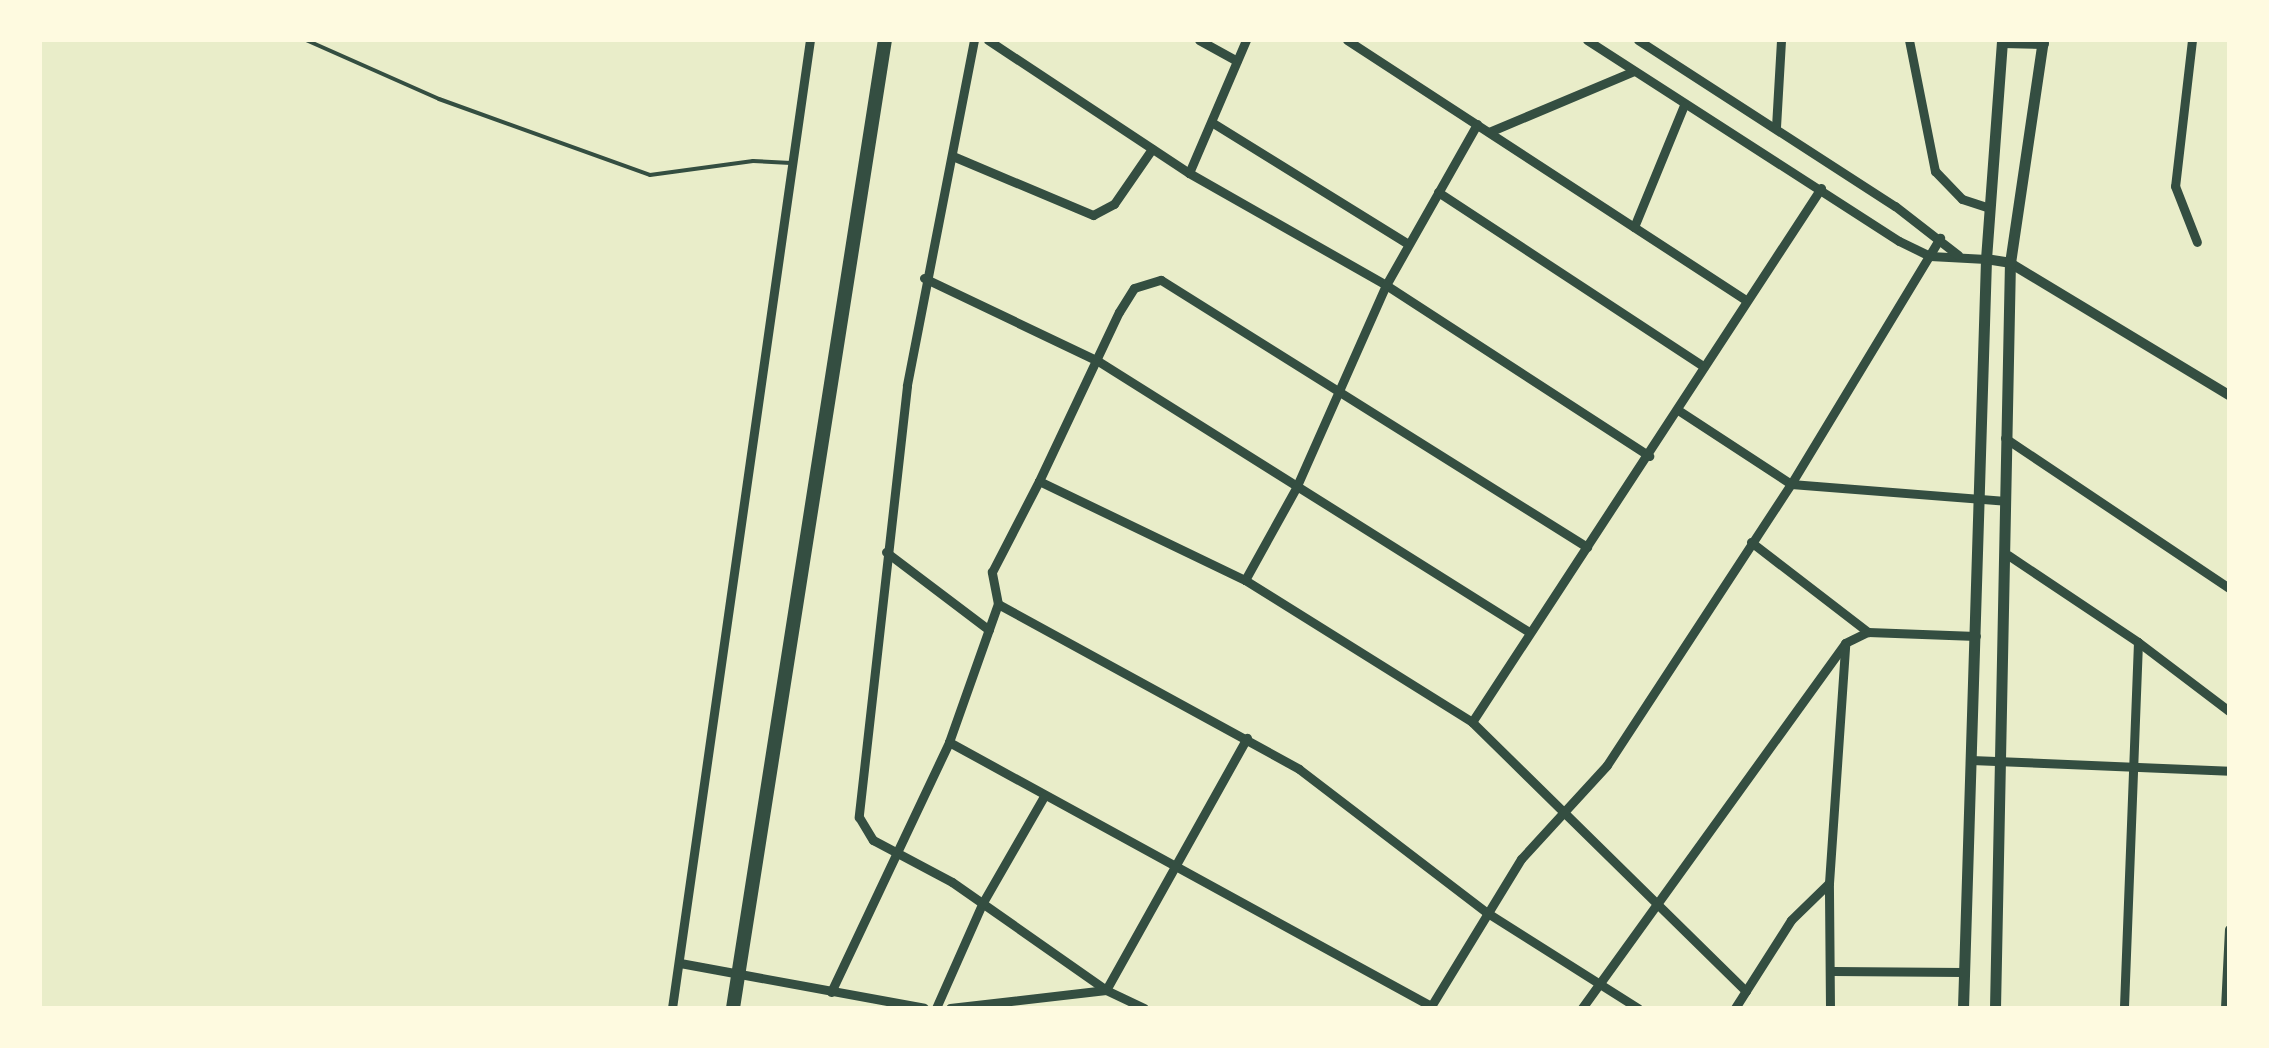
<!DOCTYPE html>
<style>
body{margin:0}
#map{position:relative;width:2269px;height:1048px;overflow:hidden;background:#e9edc9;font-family:"Roboto Condensed",sans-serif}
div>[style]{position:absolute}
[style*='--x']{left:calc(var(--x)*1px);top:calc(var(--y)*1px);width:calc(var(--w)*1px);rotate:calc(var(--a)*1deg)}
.service>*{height:4px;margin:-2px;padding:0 2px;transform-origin:2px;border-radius:2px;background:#344e41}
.minor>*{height:9px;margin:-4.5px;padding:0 4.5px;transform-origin:4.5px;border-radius:4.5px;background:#344e41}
.tertiary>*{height:10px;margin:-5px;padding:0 5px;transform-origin:5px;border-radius:5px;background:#344e41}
.secondary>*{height:11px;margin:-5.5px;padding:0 5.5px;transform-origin:5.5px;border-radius:5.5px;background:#344e41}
.trunk>*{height:14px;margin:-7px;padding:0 7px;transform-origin:7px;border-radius:7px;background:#344e41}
span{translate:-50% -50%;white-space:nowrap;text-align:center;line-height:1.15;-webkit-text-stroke:8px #fefae0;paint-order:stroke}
.frame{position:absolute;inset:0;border:42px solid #fefae0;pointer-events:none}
</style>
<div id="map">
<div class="service">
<i style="--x:306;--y:40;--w:145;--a:23.9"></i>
<i style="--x:439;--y:99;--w:224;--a:19.8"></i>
<i style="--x:650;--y:175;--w:104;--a:-7.7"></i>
<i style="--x:753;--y:161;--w:38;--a:3"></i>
</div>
<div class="minor">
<i style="--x:974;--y:40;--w:352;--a:101"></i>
<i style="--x:907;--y:386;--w:434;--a:96.4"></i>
<i style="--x:859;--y:817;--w:27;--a:59"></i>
<i style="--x:873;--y:840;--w:89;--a:28"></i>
<i style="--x:952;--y:882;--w:188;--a:35"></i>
<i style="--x:1106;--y:990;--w:42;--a:25.3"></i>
<i style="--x:988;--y:40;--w:241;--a:33.5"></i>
<i style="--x:1189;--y:173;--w:227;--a:29.6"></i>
<i style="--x:1386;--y:285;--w:314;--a:33"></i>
<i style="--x:1199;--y:40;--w:43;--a:28.9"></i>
<i style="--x:1347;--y:40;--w:476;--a:33.1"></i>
<i style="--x:1587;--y:40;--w:371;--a:32.8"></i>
<i style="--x:1899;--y:241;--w:34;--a:26"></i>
<i style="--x:1930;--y:256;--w:56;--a:3.1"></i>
<i style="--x:1638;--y:40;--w:306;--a:32.9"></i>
<i style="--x:1895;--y:206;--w:80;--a:37.9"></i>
<i style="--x:1909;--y:40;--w:134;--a:78.8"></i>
<i style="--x:1935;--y:171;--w:39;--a:46"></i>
<i style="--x:1962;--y:199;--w:29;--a:18"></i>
<i style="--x:2192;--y:40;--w:147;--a:96.6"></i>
<i style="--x:2175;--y:186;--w:60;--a:68.6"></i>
<i style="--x:1213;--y:123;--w:229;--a:31.8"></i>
<i style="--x:1776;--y:127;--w:87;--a:-86.7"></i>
<i style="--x:1489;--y:132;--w:157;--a:-22.8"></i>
<i style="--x:955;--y:157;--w:150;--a:22.8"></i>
<i style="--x:1093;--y:215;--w:24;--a:-28"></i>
<i style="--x:1114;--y:204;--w:67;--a:-55.4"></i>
<i style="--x:1189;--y:173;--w:145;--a:-66.8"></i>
<i style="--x:1438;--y:192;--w:318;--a:33.3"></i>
<i style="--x:1634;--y:227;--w:132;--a:-67.7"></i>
<i style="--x:924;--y:278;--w:193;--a:25.5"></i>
<i style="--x:1098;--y:361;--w:509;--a:32.16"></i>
<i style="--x:1678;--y:410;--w:135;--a:33.2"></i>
<i style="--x:1791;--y:484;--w:215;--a:4.5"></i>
<i style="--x:2005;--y:438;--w:270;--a:33.8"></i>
<i style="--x:1039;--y:481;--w:187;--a:-64.7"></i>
<i style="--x:1119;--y:312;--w:28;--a:-58"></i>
<i style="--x:1134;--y:288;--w:28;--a:-17"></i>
<i style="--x:1161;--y:280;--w:503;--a:32.08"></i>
<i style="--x:1751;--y:542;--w:148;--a:37.6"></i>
<i style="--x:886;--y:552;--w:129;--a:37.1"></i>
<i style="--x:2008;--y:555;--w:156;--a:33.8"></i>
<i style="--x:2138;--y:642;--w:366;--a:92.2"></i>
<i style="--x:1245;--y:580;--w:105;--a:-61"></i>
<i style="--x:1296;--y:488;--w:222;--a:-66.1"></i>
<i style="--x:1386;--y:285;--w:185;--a:-60.5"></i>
<i style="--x:998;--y:604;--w:343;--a:28.7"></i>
<i style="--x:1299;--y:769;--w:235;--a:37.4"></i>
<i style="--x:1486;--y:912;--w:180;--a:32.3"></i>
<i style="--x:2138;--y:642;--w:114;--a:37.2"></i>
<i style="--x:1472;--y:722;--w:638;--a:-56.83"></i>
<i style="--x:949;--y:742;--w:550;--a:28.71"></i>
<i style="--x:1971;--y:760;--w:258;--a:2.4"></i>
<i style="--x:680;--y:963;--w:248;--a:10.4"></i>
<i style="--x:1833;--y:971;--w:130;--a:0.4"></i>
<i style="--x:1106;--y:990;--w:289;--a:-60.8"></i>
<i style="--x:831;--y:992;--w:276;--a:-64.7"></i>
<i style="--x:949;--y:742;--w:146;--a:-70.5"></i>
<i style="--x:998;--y:604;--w:33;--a:-101"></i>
<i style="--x:992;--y:572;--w:102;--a:-62.7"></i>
<i style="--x:1039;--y:481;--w:229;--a:25.7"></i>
<i style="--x:1245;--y:580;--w:268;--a:32"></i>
<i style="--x:1472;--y:722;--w:384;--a:44.5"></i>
<i style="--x:672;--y:1008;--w:978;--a:-81.89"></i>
<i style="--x:936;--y:1008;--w:114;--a:-66.1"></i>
<i style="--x:982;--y:904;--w:125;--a:-60.1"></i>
<i style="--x:950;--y:1008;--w:157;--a:-6.6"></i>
<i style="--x:1430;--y:1008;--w:175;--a:-58.6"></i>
<i style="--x:1521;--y:859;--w:127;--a:-47.5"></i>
<i style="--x:1607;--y:765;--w:336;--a:-56.8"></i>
<i style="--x:1791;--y:484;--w:288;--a:-58.8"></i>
<i style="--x:1582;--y:1008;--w:450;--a:-54.2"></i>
<i style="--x:1845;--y:643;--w:25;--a:-26"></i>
<i style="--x:1868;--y:632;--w:108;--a:2.1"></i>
<i style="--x:1735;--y:1008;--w:104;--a:-57.5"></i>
<i style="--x:1791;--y:920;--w:53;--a:-44.2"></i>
<i style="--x:1830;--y:1008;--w:125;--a:-90.5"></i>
<i style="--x:1829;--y:883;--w:238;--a:-86.1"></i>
<i style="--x:2225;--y:1008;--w:79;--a:-87.1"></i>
</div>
<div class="tertiary">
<i style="--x:1986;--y:259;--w:24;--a:9"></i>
<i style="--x:2010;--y:263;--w:256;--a:31.1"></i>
</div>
<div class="secondary">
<i style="--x:2002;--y:42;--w:41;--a:1.4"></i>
<i style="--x:1963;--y:1008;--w:749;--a:-88.24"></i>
<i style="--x:1986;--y:259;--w:220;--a:-85.8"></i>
<i style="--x:1995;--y:1008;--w:745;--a:-88.85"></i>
<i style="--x:2010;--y:263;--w:225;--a:-81.6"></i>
</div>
<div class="trunk">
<i style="--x:733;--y:1008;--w:980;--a:-81.08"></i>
</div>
<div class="frame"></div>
</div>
